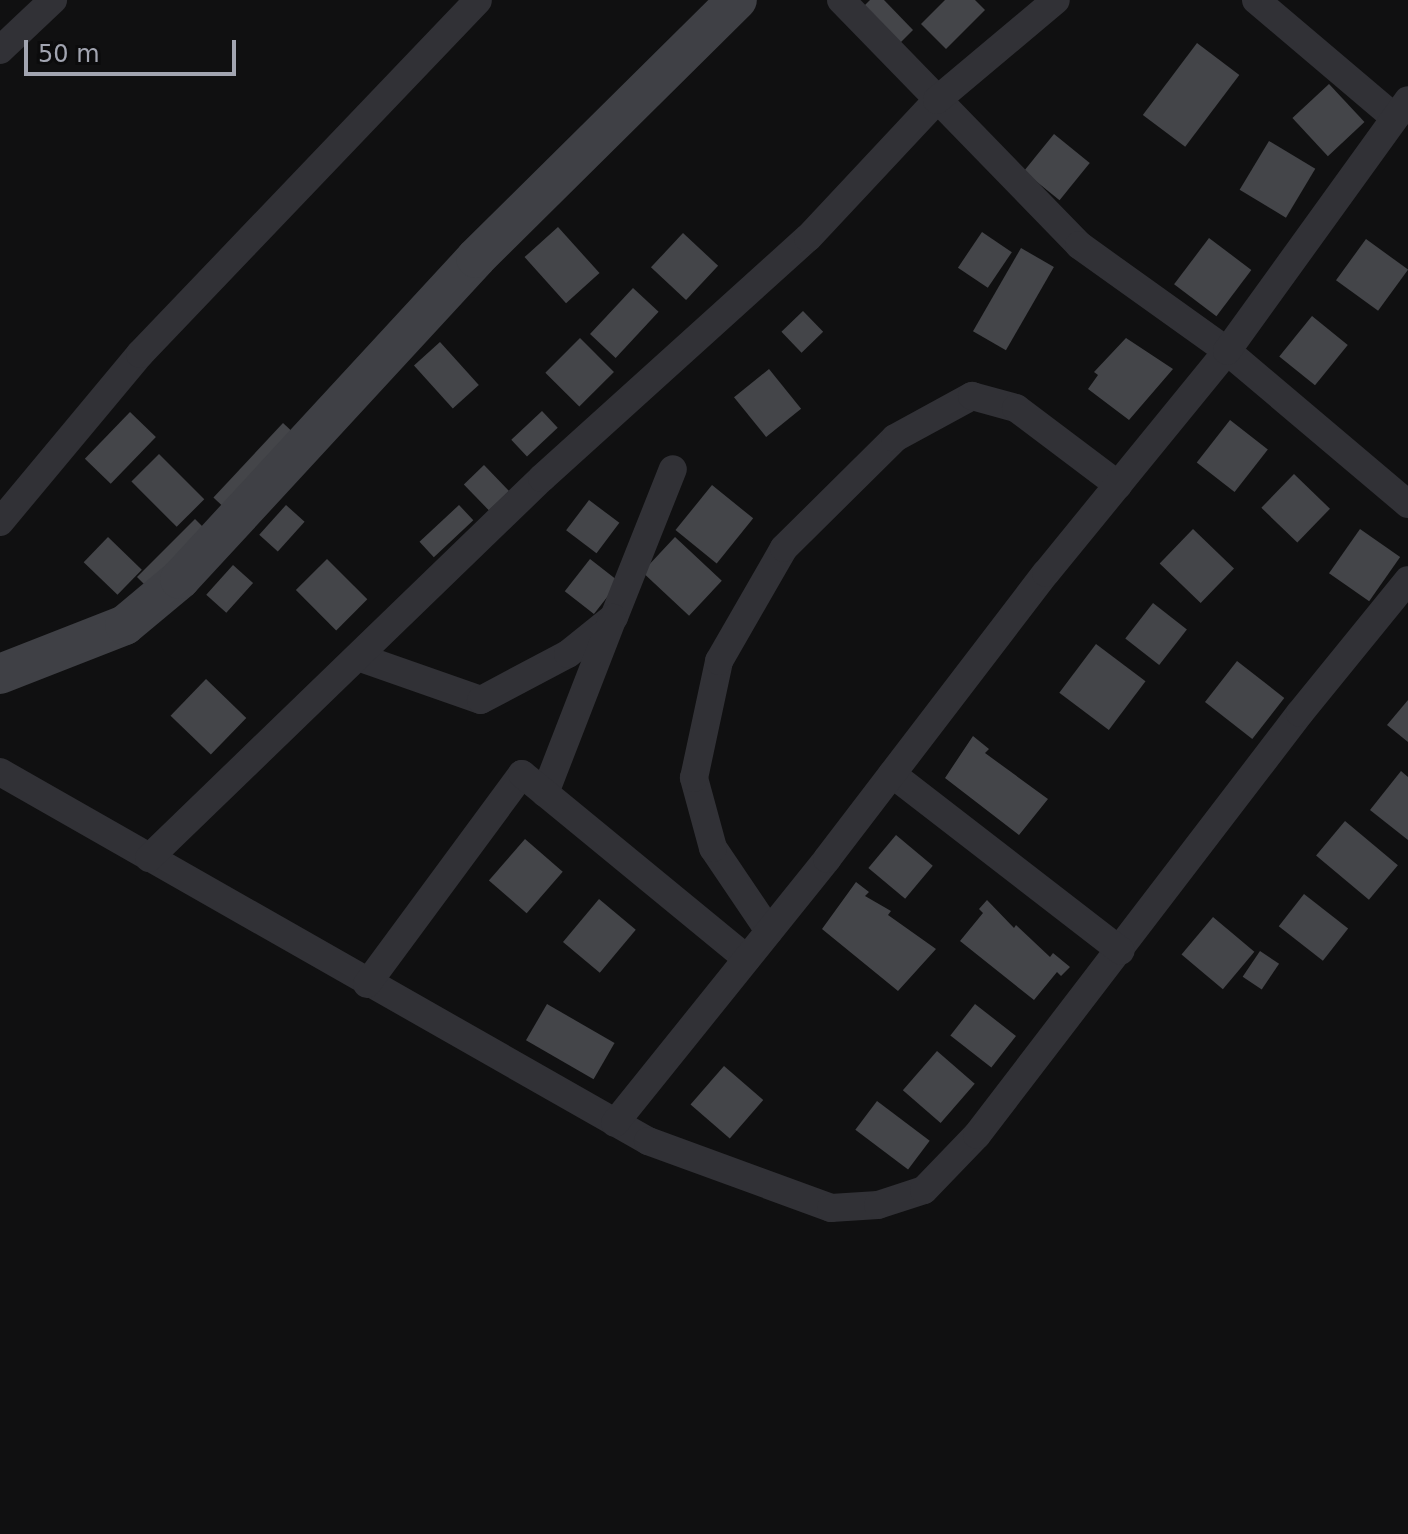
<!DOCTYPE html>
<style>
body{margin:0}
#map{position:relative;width:1408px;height:1534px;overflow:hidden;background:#101011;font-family:"DejaVu Sans",sans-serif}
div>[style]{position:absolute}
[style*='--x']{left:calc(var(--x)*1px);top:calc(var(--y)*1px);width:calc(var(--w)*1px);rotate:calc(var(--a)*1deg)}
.building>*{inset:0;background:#444549;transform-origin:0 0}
.street>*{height:28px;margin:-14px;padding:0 14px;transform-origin:14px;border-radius:14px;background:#313136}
.secondary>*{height:40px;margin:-20px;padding:0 20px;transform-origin:20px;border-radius:20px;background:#3f4045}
span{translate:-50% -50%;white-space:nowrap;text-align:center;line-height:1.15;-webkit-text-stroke:6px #0b0b0c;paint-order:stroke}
.scale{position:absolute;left:24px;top:40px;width:212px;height:36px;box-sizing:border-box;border:4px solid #a2a5b1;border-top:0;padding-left:10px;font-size:24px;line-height:28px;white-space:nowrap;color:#a2a5b1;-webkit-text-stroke:6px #0b0b0c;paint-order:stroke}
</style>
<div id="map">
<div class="building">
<i style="clip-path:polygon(870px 0,884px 0,913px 30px,897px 46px,861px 9px)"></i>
<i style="clip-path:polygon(945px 0,975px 0,985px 10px,946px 49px,921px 24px)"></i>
<i style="left:1197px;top:43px;width:53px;height:90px;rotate:37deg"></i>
<i style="left:1329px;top:84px;width:52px;height:50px;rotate:47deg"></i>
<i style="left:1054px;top:134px;width:46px;height:48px;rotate:39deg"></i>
<i style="left:1269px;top:141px;width:54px;height:57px;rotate:31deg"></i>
<i style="left:558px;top:227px;width:62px;height:45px;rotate:48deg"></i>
<i style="left:982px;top:232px;width:36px;height:43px;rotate:34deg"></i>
<i style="left:683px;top:233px;width:48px;height:47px;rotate:43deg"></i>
<i style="left:1209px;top:238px;width:53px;height:58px;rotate:37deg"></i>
<i style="left:1366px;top:239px;width:52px;height:51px;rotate:36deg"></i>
<i style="left:1021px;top:248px;width:38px;height:96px;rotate:30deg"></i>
<i style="left:633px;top:288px;width:35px;height:63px;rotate:43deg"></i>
<i style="left:803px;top:311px;width:29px;height:30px;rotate:46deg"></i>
<i style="left:1312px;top:316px;width:46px;height:52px;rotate:39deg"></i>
<i style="left:580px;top:338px;width:48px;height:49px;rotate:45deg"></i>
<i style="clip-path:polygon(1126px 338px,1173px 369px,1129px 420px,1088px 389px,1098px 375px,1094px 372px)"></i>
<i style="left:440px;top:342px;width:58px;height:35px;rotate:48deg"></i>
<i style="left:769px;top:369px;width:51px;height:45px;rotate:51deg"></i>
<i style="left:542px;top:411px;width:23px;height:42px;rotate:47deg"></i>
<i style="left:130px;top:412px;width:36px;height:65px;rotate:44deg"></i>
<i style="left:1230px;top:420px;width:48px;height:54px;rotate:38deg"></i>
<i style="left:283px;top:423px;width:25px;height:102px;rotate:43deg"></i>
<i style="left:159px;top:454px;width:64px;height:39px;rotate:45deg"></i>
<i style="left:484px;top:465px;width:36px;height:28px;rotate:46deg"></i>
<i style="left:1294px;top:474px;width:50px;height:47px;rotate:44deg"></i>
<i style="left:712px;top:485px;width:53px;height:58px;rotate:39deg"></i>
<i style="left:589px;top:500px;width:38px;height:38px;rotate:37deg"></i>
<i style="left:286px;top:505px;width:25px;height:40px;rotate:42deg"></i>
<i style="left:459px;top:505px;width:21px;height:54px;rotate:47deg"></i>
<i style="left:195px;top:519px;width:24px;height:82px;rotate:45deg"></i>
<i style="left:1193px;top:529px;width:57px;height:48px;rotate:44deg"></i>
<i style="left:1360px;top:529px;width:49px;height:54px;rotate:35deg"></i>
<i style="left:108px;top:537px;width:47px;height:35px;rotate:44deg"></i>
<i style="left:675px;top:537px;width:64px;height:48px;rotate:43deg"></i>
<i style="left:327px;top:559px;width:57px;height:44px;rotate:45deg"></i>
<i style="left:590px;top:559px;width:37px;height:41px;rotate:38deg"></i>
<i style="left:233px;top:565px;width:27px;height:40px;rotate:42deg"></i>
<i style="left:1153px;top:603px;width:43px;height:45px;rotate:38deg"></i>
<i style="left:1096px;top:644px;width:62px;height:61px;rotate:37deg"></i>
<i style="left:1237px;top:661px;width:60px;height:52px;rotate:38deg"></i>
<i style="left:206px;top:679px;width:56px;height:51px;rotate:44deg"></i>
<i style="clip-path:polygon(1408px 700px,1408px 742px,1387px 725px)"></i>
<i style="clip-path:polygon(973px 736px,989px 749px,985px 753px,1048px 799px,1019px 835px,945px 778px)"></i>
<i style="clip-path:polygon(1401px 771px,1408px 777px,1408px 840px,1370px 810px)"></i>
<i style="left:1345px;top:821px;width:69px;height:45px;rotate:40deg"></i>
<i style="left:896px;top:835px;width:48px;height:43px;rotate:40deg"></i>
<i style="left:525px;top:839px;width:50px;height:55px;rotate:41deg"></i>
<i style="clip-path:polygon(856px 882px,869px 892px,865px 896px,891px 911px,888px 915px,936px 949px,898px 991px,822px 929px)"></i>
<i style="left:1304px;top:894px;width:56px;height:41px;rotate:38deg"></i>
<i style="left:599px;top:899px;width:48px;height:56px;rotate:40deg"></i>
<i style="clip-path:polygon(987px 900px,1014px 928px,1016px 925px,1050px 957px,1053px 953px,1070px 967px,1061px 976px,1057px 972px,1034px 1000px,960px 941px,983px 913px,979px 909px)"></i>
<i style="left:1213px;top:917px;width:54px;height:49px;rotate:40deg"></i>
<i style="left:1260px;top:951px;width:23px;height:31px;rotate:34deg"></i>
<i style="left:547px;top:1004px;width:78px;height:42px;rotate:30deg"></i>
<i style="left:975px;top:1004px;width:52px;height:40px;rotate:38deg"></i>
<i style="left:937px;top:1051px;width:50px;height:52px;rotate:41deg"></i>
<i style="left:724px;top:1066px;width:52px;height:51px;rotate:41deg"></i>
<i style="left:877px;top:1101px;width:66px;height:36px;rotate:37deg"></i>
</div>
<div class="street">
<i style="--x:841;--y:0;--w:342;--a:45.8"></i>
<i style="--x:1079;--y:245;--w:182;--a:35.6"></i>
<i style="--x:1227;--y:351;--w:237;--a:40.2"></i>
<i style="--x:1256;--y:0;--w:182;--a:40.3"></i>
<i style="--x:0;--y:50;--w:73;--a:-43.3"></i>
<i style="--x:0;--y:522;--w:219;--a:-50.2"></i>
<i style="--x:140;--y:354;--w:489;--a:-46.3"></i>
<i style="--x:358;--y:657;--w:130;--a:19.3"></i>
<i style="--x:481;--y:700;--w:98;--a:-27.9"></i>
<i style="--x:568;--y:654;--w:59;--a:-38.8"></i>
<i style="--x:614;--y:617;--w:159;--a:-68.3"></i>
<i style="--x:0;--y:772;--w:746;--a:29.66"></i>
<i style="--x:648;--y:1141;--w:195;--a:20.1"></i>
<i style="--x:831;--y:1208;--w:47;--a:-3.7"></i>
<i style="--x:878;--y:1205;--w:48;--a:-18.1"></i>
<i style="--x:924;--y:1190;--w:76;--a:-46.1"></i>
<i style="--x:977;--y:1135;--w:531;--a:-52.57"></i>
<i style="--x:1300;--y:713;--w:171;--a:-50.9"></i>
<i style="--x:892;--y:774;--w:289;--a:37.7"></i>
<i style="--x:545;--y:793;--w:188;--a:-68.8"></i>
<i style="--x:149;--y:858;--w:547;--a:-44.04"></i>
<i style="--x:542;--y:478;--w:358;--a:-42.1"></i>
<i style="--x:808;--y:238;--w:189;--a:-46.9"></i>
<i style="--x:937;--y:100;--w:155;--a:-40"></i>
<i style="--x:769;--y:931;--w:100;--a:-124"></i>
<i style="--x:713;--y:848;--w:73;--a:-105.2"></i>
<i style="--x:694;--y:778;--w:120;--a:-77.9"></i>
<i style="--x:719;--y:661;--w:130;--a:-60.1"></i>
<i style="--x:784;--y:548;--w:156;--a:-44.7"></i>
<i style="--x:895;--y:438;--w:88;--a:-28.6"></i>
<i style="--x:972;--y:396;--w:46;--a:15.3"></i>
<i style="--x:1016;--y:408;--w:128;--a:37"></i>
<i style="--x:367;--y:984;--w:261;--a:-53.6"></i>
<i style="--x:522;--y:774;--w:291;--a:39.4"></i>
<i style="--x:615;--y:1123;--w:339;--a:-51.2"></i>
<i style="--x:827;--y:859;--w:360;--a:-52.6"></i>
<i style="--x:1046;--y:573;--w:286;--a:-50.8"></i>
<i style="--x:1227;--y:351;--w:309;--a:-54.2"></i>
</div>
<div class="secondary">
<i style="--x:0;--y:674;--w:134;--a:-21.4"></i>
<i style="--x:125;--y:625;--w:72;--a:-39.9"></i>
<i style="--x:180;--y:579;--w:437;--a:-47.3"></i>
<i style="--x:476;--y:258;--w:367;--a:-44.7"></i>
</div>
<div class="scale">50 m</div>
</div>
